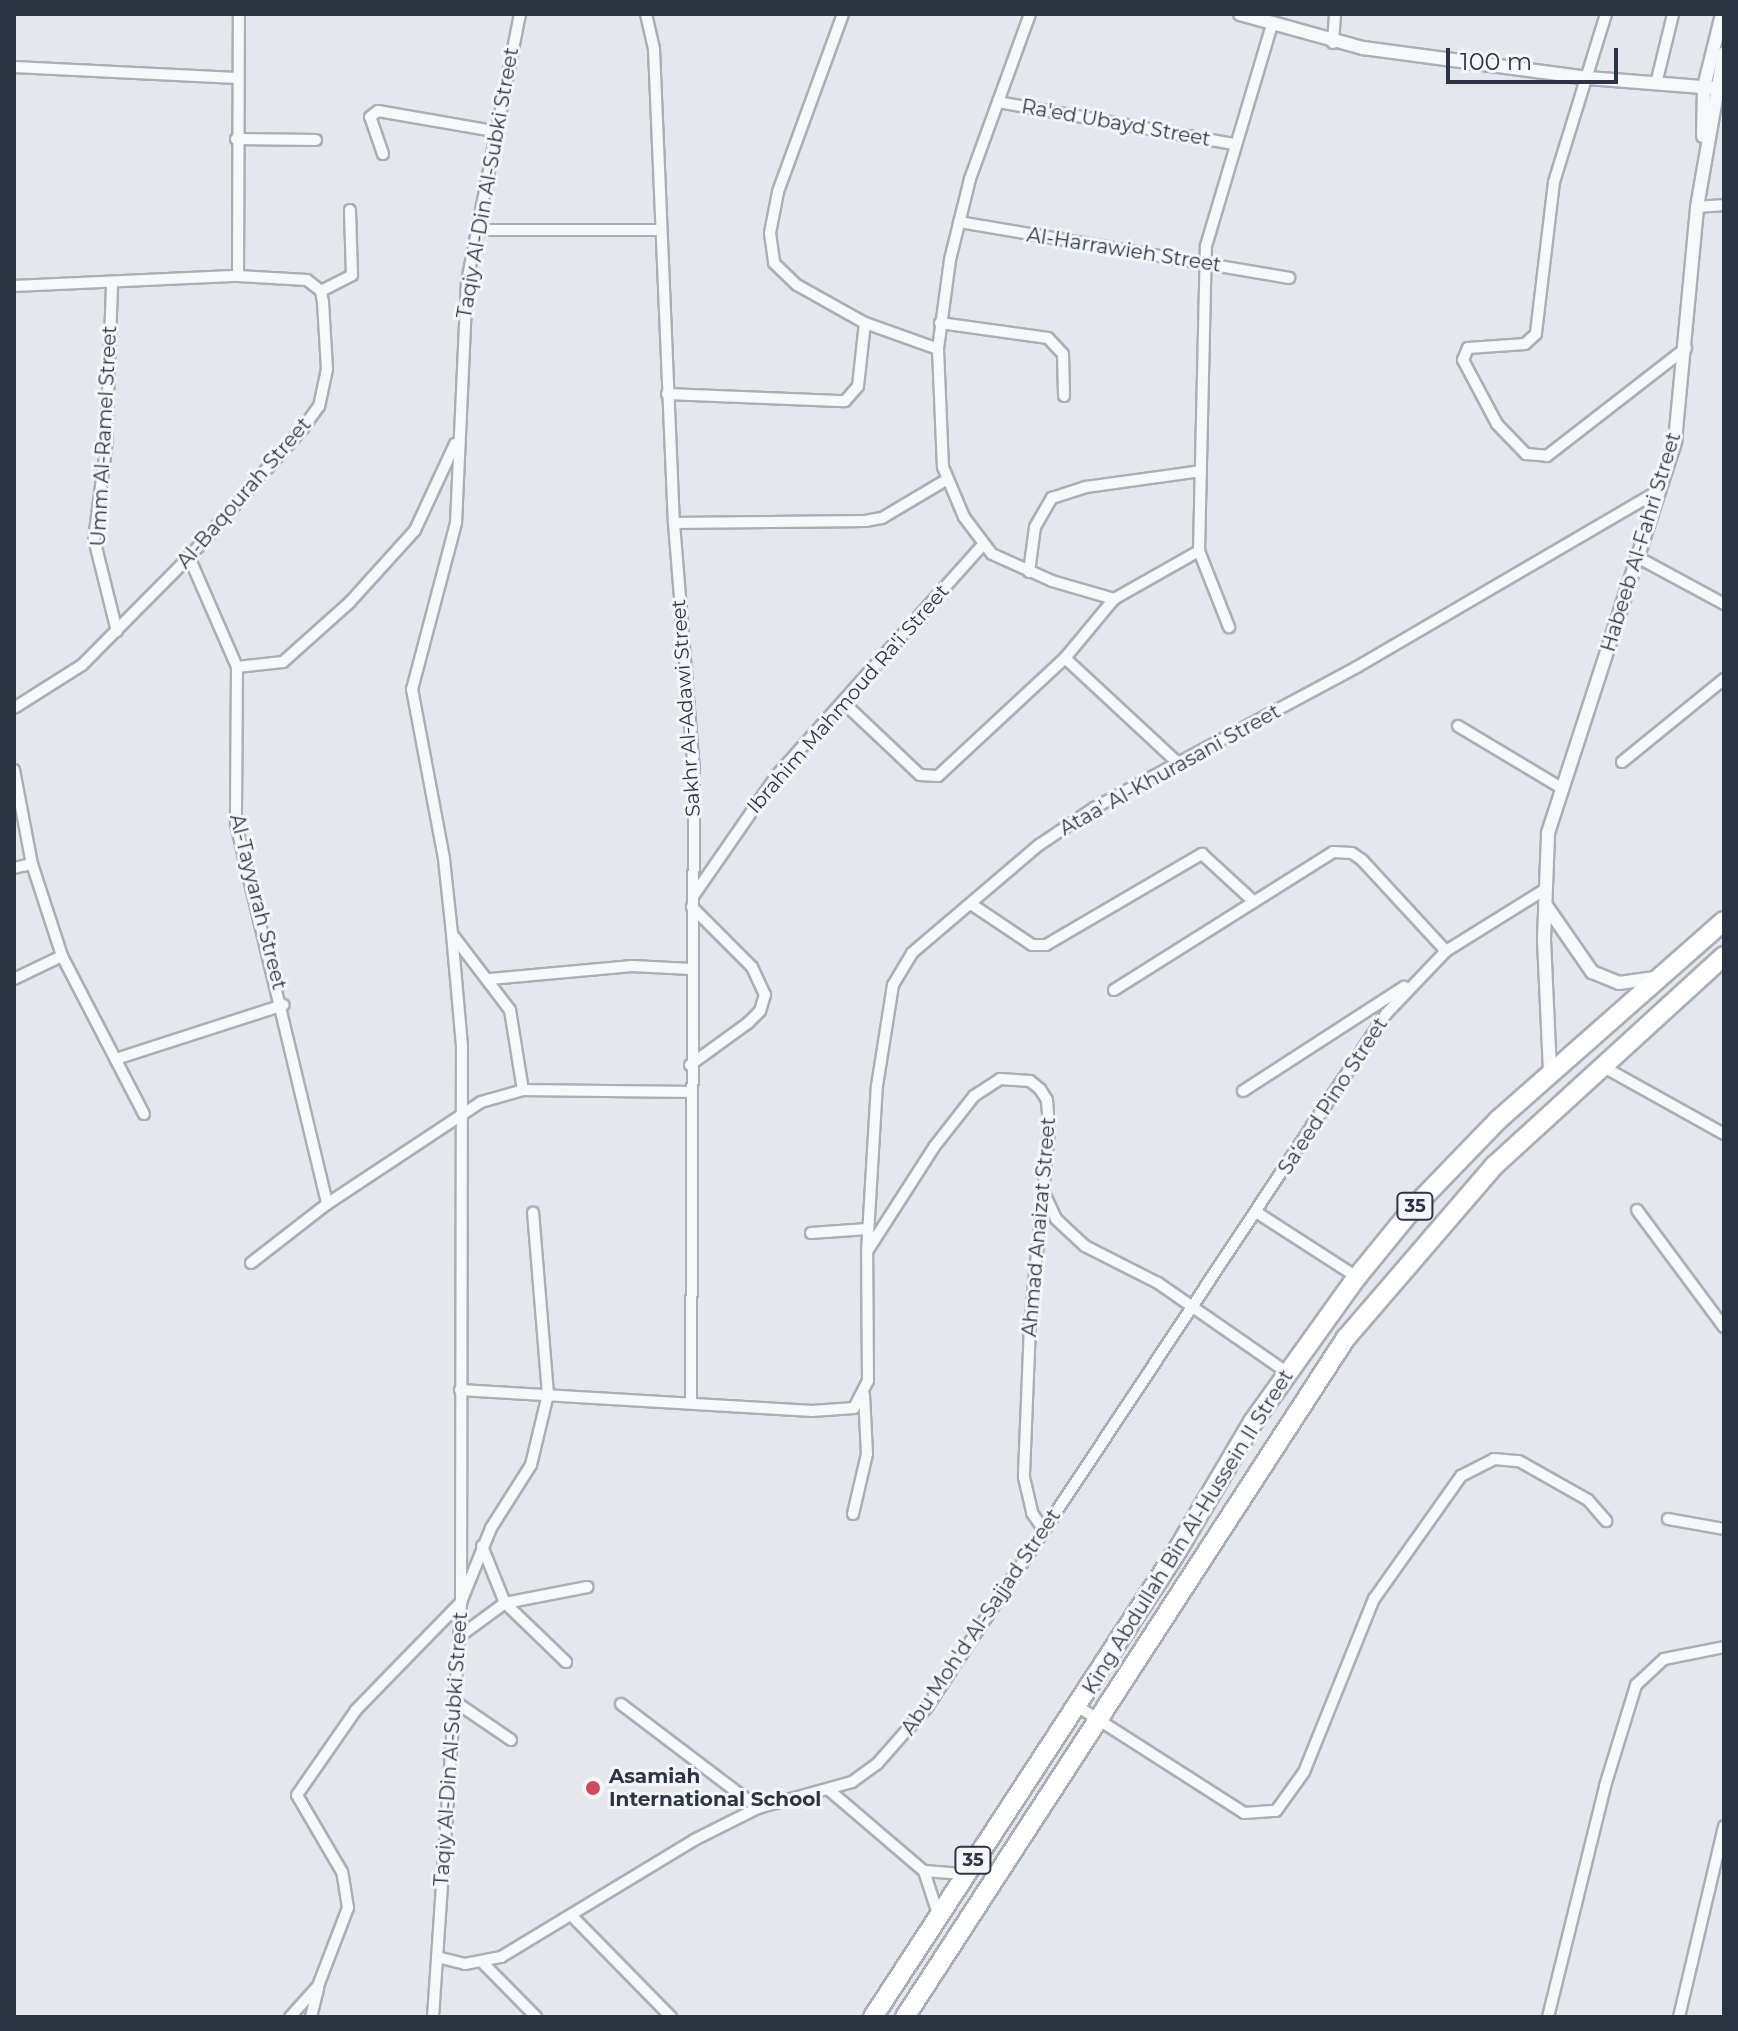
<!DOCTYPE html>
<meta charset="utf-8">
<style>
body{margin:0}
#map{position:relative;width:1738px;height:2031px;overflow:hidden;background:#e4e7ec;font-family:Montserrat,sans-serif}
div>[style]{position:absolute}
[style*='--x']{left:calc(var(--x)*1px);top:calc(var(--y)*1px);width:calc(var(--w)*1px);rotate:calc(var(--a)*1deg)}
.roads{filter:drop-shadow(2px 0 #a9aeb7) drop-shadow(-2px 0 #a9aeb7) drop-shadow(0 2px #a9aeb7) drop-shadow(0 -2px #a9aeb7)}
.minor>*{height:10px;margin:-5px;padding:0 5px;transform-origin:5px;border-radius:5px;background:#f7f8fa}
.tertiary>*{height:12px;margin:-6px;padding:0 6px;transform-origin:6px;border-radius:6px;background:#f7f8fa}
.trunk>*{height:18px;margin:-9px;padding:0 9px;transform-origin:9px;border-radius:9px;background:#fff}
.dots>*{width:22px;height:22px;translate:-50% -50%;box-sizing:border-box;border:4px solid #f4f6f9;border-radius:50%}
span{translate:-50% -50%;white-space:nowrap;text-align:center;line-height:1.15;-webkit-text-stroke:6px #f4f6f9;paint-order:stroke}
.shield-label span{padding:2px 6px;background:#f4f6f9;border:2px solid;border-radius:6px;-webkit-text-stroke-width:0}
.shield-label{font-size:18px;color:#2b3445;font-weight:700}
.street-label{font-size:20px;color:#2b3445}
.poi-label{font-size:20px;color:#2b3445;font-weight:700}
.left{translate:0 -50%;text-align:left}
.frame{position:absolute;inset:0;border:16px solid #2b3445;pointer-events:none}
.scale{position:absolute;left:1446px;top:48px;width:172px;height:36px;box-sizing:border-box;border:4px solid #2b3445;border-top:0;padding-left:10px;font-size:24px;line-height:28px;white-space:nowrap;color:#2b3445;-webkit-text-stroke:6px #f4f6f9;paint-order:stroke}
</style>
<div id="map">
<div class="roads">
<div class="minor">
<i style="--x:520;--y:14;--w:272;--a:101.2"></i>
<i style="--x:467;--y:281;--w:242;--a:92.6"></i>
<i style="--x:456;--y:523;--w:172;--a:104.8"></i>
<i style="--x:412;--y:689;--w:173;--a:79.3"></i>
<i style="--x:444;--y:859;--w:75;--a:83.9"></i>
<i style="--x:452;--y:934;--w:96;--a:52.7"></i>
<i style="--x:510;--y:1010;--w:81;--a:80.8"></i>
<i style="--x:646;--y:14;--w:36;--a:77"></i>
<i style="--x:654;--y:49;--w:474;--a:87.6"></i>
<i style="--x:674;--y:523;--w:247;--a:85.4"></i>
<i style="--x:694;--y:769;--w:634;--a:90.27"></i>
<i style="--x:843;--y:14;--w:189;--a:110.1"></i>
<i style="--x:778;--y:192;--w:42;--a:101"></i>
<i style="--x:770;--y:233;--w:30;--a:82"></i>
<i style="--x:774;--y:263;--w:32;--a:44"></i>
<i style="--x:797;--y:285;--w:78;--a:29.2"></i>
<i style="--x:865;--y:323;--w:77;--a:19.6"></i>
<i style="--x:1030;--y:14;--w:176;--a:110"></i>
<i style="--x:970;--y:179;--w:83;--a:103.9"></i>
<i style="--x:950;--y:260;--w:90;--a:97.7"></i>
<i style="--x:938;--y:349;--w:118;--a:87.6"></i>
<i style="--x:943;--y:467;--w:54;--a:67.2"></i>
<i style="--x:964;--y:517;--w:46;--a:52.9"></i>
<i style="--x:992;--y:554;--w:66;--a:24.2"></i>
<i style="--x:1052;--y:581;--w:65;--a:16.2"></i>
<i style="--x:1606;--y:14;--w:176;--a:107.2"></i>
<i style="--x:1554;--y:182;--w:153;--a:96.8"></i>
<i style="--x:1536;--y:334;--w:15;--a:138"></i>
<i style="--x:1525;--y:344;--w:57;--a:176"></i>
<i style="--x:1468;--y:348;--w:13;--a:113"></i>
<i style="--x:1463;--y:360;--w:72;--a:62"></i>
<i style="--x:1497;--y:424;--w:42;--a:46"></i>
<i style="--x:1526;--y:454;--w:21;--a:5"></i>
<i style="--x:1547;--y:456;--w:176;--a:-37.8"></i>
<i style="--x:1333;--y:43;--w:29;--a:-86"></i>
<i style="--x:14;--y:67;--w:223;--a:2.8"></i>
<i style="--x:1656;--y:84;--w:72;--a:-76.3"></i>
<i style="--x:998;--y:102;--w:240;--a:10.1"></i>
<i style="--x:236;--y:139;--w:80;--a:0.7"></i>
<i style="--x:383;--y:154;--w:39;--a:-109"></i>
<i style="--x:370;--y:117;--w:10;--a:-37"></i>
<i style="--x:378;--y:111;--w:118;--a:9.8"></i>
<i style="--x:1697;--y:207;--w:27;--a:-4"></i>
<i style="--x:959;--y:222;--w:335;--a:9.6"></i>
<i style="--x:476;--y:230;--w:183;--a:0"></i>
<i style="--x:238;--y:276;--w:262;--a:-89.8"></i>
<i style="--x:14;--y:286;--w:224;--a:-2.6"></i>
<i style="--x:238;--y:276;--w:69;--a:3.3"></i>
<i style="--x:307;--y:280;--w:18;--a:38"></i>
<i style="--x:321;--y:291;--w:11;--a:80"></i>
<i style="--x:323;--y:302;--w:67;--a:86.6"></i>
<i style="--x:327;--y:369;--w:38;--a:102"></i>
<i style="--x:319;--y:406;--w:29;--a:126"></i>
<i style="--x:302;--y:429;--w:171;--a:131.4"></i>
<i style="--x:189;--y:557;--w:152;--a:134.7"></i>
<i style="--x:82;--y:665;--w:80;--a:147.7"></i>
<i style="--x:112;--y:286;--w:163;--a:92.1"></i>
<i style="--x:106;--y:449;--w:91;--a:97.6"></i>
<i style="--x:94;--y:539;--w:95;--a:76"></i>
<i style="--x:321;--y:291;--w:35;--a:-27"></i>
<i style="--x:352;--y:275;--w:65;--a:-91.8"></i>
<i style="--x:940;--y:323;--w:109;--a:7.9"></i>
<i style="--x:1048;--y:338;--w:22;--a:47"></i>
<i style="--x:1063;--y:354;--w:42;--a:88.6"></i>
<i style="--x:667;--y:394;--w:178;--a:2.3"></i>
<i style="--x:845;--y:401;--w:20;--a:-49"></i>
<i style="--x:858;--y:386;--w:63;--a:-83.7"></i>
<i style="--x:674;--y:523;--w:191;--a:-0.6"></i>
<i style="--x:865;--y:521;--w:17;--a:-10"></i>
<i style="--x:882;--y:518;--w:74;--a:-30.7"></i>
<i style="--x:1199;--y:551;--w:82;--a:68.5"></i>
<i style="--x:189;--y:557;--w:120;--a:66.4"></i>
<i style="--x:237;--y:667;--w:157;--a:90.4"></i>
<i style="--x:236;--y:824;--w:391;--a:76.5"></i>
<i style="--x:1639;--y:558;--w:97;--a:28.4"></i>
<i style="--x:1029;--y:572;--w:45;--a:-82.4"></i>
<i style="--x:1035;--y:527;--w:34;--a:-60"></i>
<i style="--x:1052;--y:498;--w:36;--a:-18"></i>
<i style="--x:1086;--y:487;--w:116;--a:-7.9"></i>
<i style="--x:1065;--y:658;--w:154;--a:42.9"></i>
<i style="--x:237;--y:667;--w:46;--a:-6.2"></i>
<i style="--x:283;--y:662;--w:90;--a:-41.8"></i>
<i style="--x:350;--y:602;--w:97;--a:-47.9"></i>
<i style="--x:415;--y:530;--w:95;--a:-65.1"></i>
<i style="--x:845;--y:704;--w:103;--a:43.4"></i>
<i style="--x:920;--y:775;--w:18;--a:3"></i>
<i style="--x:938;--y:776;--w:173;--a:-42.9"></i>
<i style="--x:1065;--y:658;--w:77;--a:-50.3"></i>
<i style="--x:1114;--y:599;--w:98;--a:-29.5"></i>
<i style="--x:1199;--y:551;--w:305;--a:-88.7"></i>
<i style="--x:1206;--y:246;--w:231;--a:-73.4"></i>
<i style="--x:1458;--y:726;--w:119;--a:30.9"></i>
<i style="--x:1622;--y:762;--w:132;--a:-39.1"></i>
<i style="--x:14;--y:770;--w:96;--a:79.2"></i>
<i style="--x:32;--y:864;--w:97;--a:71.9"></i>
<i style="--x:62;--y:956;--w:178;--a:62.6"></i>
<i style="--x:14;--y:868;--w:18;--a:-13"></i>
<i style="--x:694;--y:895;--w:146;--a:-55.3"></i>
<i style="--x:777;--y:775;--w:307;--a:-48.2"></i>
<i style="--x:971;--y:904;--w:73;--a:33.9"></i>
<i style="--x:1032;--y:945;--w:14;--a:0"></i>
<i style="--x:1046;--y:945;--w:181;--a:-30.3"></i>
<i style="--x:1202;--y:854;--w:68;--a:42.6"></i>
<i style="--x:14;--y:979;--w:53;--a:-25.6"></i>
<i style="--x:490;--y:979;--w:143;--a:-5.2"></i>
<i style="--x:632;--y:966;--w:59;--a:2.9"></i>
<i style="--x:1114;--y:990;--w:259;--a:-32.2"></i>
<i style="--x:1333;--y:852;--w:19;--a:3"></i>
<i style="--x:1352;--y:853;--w:12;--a:35"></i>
<i style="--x:1362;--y:860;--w:124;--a:47.3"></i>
<i style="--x:116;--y:1059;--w:176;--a:-17.9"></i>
<i style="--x:690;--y:1065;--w:72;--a:-35.9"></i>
<i style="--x:748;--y:1023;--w:17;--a:-45"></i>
<i style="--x:760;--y:1011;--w:17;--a:-73"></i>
<i style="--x:765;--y:995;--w:31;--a:-115"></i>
<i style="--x:752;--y:967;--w:85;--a:-135"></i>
<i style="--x:1602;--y:1066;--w:140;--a:29.1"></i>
<i style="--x:1243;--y:1091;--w:192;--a:-32.9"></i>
<i style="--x:1045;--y:1195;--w:26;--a:65"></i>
<i style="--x:1056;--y:1219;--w:40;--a:43"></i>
<i style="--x:1085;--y:1246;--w:82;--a:26.9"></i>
<i style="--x:1158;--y:1283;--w:158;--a:34.7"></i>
<i style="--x:1637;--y:1210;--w:146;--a:53.4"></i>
<i style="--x:1256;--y:1212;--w:120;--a:32.8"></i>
<i style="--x:811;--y:1233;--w:57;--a:-4"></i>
<i style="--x:868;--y:1250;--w:122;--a:-57.3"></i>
<i style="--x:934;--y:1147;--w:65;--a:-51.9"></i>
<i style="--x:974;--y:1096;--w:31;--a:-33"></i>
<i style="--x:1000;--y:1079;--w:30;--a:4"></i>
<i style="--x:1030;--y:1081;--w:13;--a:39"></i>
<i style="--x:1040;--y:1089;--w:13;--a:58"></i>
<i style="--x:1047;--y:1100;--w:31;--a:86"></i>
<i style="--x:1049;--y:1131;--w:195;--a:95.6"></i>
<i style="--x:1030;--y:1325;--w:152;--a:92.3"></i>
<i style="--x:1024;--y:1477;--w:37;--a:77"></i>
<i style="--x:1032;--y:1513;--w:21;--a:55"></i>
<i style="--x:251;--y:1263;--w:96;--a:-37.8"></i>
<i style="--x:327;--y:1204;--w:185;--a:-33.5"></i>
<i style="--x:481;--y:1102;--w:44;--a:-15.9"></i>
<i style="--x:523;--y:1090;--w:167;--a:0.7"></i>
<i style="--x:460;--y:1390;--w:353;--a:3.4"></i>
<i style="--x:812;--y:1411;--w:42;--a:-4.1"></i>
<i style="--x:854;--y:1408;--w:30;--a:-63"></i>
<i style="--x:868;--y:1381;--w:129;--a:-90.4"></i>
<i style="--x:867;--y:1252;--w:166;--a:-86.6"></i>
<i style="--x:877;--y:1086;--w:102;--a:-81"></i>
<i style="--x:893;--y:985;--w:37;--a:-59"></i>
<i style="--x:912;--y:953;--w:167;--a:-40.4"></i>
<i style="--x:1039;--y:845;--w:66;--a:-33.9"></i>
<i style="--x:1094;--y:808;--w:298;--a:-28.2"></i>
<i style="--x:1357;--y:667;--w:351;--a:-30.3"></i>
<i style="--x:853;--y:1514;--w:62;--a:-76.9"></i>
<i style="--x:867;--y:1454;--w:59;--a:-92.9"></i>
<i style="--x:1668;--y:1519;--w:57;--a:10.1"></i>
<i style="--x:482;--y:1546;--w:61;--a:68"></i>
<i style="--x:505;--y:1603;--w:85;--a:44"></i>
<i style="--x:460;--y:1636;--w:56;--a:-36.3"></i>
<i style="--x:505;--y:1603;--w:84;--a:-11"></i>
<i style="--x:454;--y:1701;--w:69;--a:34.4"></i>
<i style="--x:621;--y:1704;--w:172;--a:37.2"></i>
<i style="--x:1077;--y:1706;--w:198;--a:32.6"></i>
<i style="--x:1244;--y:1813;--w:32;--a:-4"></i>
<i style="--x:1276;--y:1811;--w:48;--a:-54.3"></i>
<i style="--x:1304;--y:1772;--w:187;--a:-68"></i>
<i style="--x:1374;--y:1599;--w:151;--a:-54.7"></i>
<i style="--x:1461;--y:1476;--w:37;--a:-27"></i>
<i style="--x:1494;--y:1459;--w:25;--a:5"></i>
<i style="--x:1519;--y:1461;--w:79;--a:29.5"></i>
<i style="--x:1588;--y:1500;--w:28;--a:49"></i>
<i style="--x:829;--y:1790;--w:125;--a:40.5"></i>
<i style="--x:924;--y:1871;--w:45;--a:72"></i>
<i style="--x:924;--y:1871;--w:40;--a:4.3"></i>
<i style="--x:573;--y:1917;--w:140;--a:45.6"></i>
<i style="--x:437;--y:1957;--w:29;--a:14"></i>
<i style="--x:465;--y:1964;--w:37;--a:-11"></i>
<i style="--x:501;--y:1957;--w:226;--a:-31.2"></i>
<i style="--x:694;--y:1840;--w:72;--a:-26.6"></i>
<i style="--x:758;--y:1808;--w:98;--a:-15.5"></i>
<i style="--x:852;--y:1782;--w:31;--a:-36"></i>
<i style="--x:877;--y:1764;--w:76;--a:-48.7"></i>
<i style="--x:927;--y:1707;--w:831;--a:-56.48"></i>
<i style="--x:1386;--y:1014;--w:87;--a:-46.4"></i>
<i style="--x:1446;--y:951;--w:115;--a:-31.9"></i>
<i style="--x:484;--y:1964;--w:74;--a:45.5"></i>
<i style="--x:290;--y:2017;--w:42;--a:-47.9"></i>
<i style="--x:318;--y:1986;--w:84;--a:-69"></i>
<i style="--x:348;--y:1908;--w:36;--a:-99"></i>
<i style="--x:342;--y:1872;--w:89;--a:-120.3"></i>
<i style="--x:297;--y:1795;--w:103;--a:-55.2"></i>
<i style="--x:356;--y:1710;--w:151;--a:-45.8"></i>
<i style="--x:461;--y:1602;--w:556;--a:-89.9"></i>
<i style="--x:462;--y:1046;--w:112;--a:-95.1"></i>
<i style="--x:311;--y:2017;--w:30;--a:-76"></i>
<i style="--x:433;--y:2017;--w:416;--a:-86.1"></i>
<i style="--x:461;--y:1602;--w:80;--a:-67.9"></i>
<i style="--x:491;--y:1528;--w:75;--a:-57.6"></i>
<i style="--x:531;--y:1465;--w:73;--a:-76.5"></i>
<i style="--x:548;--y:1394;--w:182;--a:-94.7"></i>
<i style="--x:1548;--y:2017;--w:238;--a:-76.1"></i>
<i style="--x:1605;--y:1786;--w:106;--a:-72.9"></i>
<i style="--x:1636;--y:1685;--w:38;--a:-43"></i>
<i style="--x:1664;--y:1659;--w:61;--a:-11.3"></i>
<i style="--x:1679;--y:2017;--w:196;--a:-76.7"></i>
</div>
<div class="tertiary">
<i style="--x:1240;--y:14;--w:128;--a:15.5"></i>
<i style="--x:1363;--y:48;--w:227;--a:7.6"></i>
<i style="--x:1588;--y:78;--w:127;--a:4.5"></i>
<i style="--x:1703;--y:136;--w:49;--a:-88.8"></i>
<i style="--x:1704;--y:87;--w:75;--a:-76.1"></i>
<i style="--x:1545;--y:904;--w:83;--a:55.3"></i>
<i style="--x:1592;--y:972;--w:29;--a:22"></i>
<i style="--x:1619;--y:983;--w:36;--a:-8"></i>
<i style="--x:1550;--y:1072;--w:133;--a:-92.6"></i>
<i style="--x:1544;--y:939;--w:106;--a:-87.8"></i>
<i style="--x:1548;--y:833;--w:412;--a:-72"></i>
<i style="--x:1675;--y:441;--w:235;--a:-84.6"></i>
<i style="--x:1697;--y:207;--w:156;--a:-80.1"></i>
</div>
<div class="trunk">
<i style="--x:873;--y:2017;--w:556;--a:-56.88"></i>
<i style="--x:1177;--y:1551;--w:150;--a:-59.5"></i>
<i style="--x:1253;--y:1422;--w:178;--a:-54.4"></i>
<i style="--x:1357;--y:1277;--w:92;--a:-50.8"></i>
<i style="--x:1415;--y:1206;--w:120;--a:-46"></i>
<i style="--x:1498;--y:1120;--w:301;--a:-41.4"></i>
<i style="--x:905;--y:2017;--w:810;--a:-57"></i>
<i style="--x:1346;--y:1338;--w:228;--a:-49.3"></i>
<i style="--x:1495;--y:1165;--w:310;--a:-42.4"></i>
</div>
</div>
<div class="dots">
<i style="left:593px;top:1788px;background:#d1495b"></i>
</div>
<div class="shield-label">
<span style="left:1415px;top:1206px">35</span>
<span style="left:973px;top:1860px">35</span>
</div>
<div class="street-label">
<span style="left:1116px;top:123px;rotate:10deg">Ra'ed Ubayd Street</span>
<span style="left:488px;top:183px;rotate:-80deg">Taqiy Al-Din Al-Subki Street</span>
<span style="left:1124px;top:250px;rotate:9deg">Al-Harrawieh Street</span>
<span style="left:104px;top:436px;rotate:-87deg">Umm Al-Ramel Street</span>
<span style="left:244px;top:493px;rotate:-49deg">Al-Baqourah Street</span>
<span style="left:1641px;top:542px;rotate:-73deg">Habeeb Al-Fahri Street</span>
<span style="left:848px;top:699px;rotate:-49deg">Ibrahim Mahmoud Ra'i Street</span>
<span style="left:686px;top:708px;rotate:-94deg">Sakhr Al-Adawi Street</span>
<span style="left:1170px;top:770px;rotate:-29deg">Ataa' Al-Khurasani Street</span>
<span style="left:258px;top:902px;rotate:76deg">Al-Tayyarah Street</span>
<span style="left:1333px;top:1096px;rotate:-57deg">Sa‘eed Pino Street</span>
<span style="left:1039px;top:1227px;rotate:-85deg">Ahmad Anaizat Street</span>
<span style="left:1188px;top:1532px;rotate:-58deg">King Abdullah Bin Al-Hussein II Street</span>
<span style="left:981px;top:1622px;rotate:-56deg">Abu Moh'd Al-Sajjad Street</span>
<span style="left:451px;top:1749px;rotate:-86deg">Taqiy Al-Din Al-Subki Street</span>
</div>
<div class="poi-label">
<span class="left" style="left:609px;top:1788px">Asamiah<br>International School</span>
</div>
<div class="frame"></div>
<div class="scale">100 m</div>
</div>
